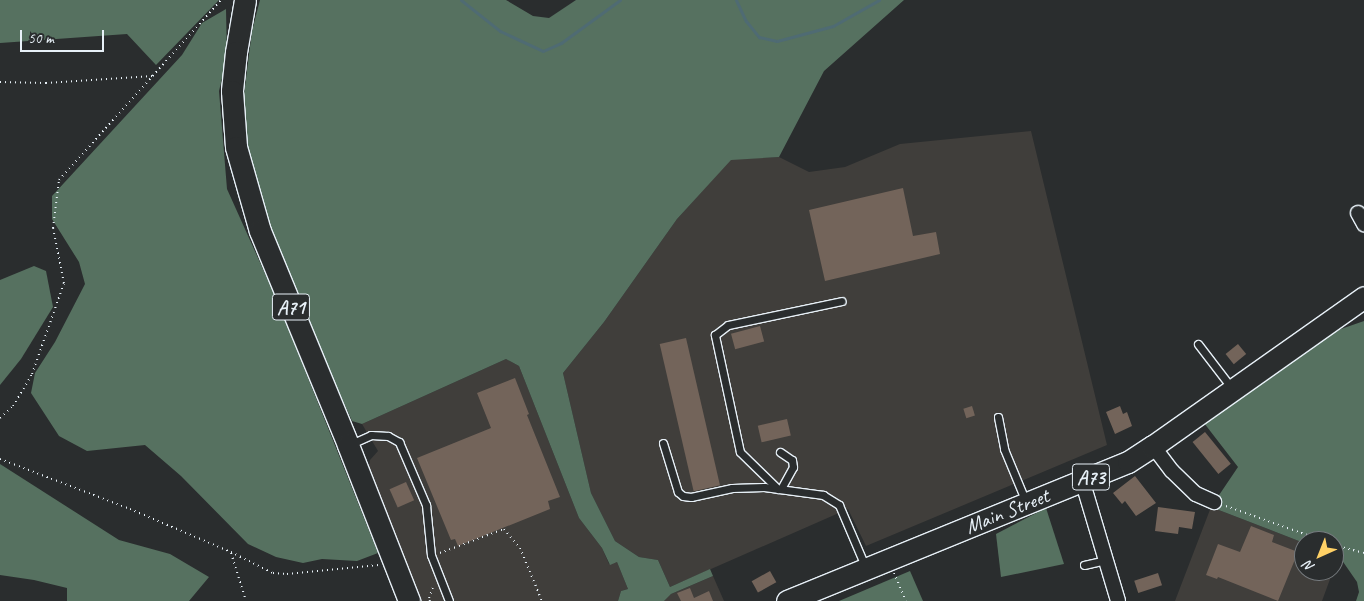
<!DOCTYPE html>
<style>
body{margin:0}
#map{position:relative;width:1364px;height:601px;overflow:hidden;background:#2a2d2e;font-family:Caveat,sans-serif}
div>[style]{position:absolute}
[style*='--x']{left:calc(var(--x)*1px);top:calc(var(--y)*1px);width:calc(var(--w)*1px);rotate:calc(var(--a)*1deg)}
.built>*{inset:0;background:#403e3b}
.green>*{inset:0;background:#567160}
.stream>*{height:3px;margin:-1.5px;padding:0 1.5px;transform-origin:1.5px;border-radius:1.5px;background:#4f6b73}
.building>*{inset:0;background:#73645a;transform-origin:0 0}
.path>*{height:2px;margin-top:-1px;transform-origin:0;background:repeating-linear-gradient(90deg,#e8f1f8 0 1px,transparent 0 5px)}
.roads{filter:drop-shadow(1px 0 #e8f1f8) drop-shadow(-1px 0 #e8f1f8) drop-shadow(0 1px #e8f1f8) drop-shadow(0 -1px #e8f1f8)}
.service>*{height:7px;margin:-3.5px;padding:0 3.5px;transform-origin:3.5px;border-radius:3.5px;background:#2a2d2e}
.minor>*{height:14px;margin:-7px;padding:0 7px;transform-origin:7px;border-radius:7px;background:#2a2d2e}
.primary>*{height:21px;margin:-10.5px;padding:0 10.5px;transform-origin:10.5px;border-radius:10.5px;background:#2a2d2e}
span{translate:-50% -50%;white-space:nowrap;text-align:center;line-height:1.15;-webkit-text-stroke:4.5px #2a2d2e;paint-order:stroke}
.shield-label span{padding:1px 4px;background:#2a2d2e;border:1px solid;border-radius:4px;-webkit-text-stroke-width:0}
.shield-label{font-size:20px;color:#e8f1f8;font-weight:700}
.street-label{font-size:21px;color:#e8f1f8}
.north{position:absolute;left:1294px;top:531px;width:50px;height:50px;box-sizing:border-box;background:#2a2d2e;border:1px solid #767b7f;border-radius:50%;rotate:224deg;font-size:14px;font-weight:700;line-height:20px;text-align:center;color:#e8f1f8}
.north::after{content:'';display:block;margin:auto;width:18px;height:22px;background:#ffd166;clip-path:polygon(50% 0,100% 100%,50% 72%,0 100%)}
.scale{position:absolute;left:20px;top:30px;width:84px;height:22px;box-sizing:border-box;border:2px solid #e8f1f8;border-top:0;padding-left:6px;font-size:15px;line-height:18px;white-space:nowrap;color:#e8f1f8;-webkit-text-stroke:4px #2a2d2e;paint-order:stroke}
</style>
<div id="map">
<div class="built">
<i style="clip-path:polygon(1031px 131px,1107px 445px,866px 546px,848px 509px,670px 587px,658px 560px,639px 557px,615px 541px,591px 493px,563px 373px,604px 322px,677px 219px,731px 159px,779px 157px,809px 172px,845px 167px,900px 144px)"></i>
<i style="clip-path:polygon(506px 359px,519px 366px,579px 518px,602px 548px,609px 564px,617px 562px,628px 589px,621px 591px,618px 601px,421px 601px,369px 466px,370px 460px,378px 451px,362px 424px)"></i>
<i style="clip-path:polygon(1211px 507px,1304px 543px,1304px 571px,1333px 571px,1322px 601px,1175px 601px)"></i>
<i style="clip-path:polygon(713px 576px,724px 601px,664px 601px,671px 594px)"></i>
</div>
<div class="green">
<i style="clip-path:polygon(0 0,219px 0,156px 65px,127px 34px,0 43px)"></i>
<i style="clip-path:polygon(260px 0,506px 0,533px 16px,549px 18px,576px 0,904px 0,824px 71px,779px 157px,731px 160px,677px 219px,604px 322px,563px 373px,591px 493px,615px 541px,639px 557px,658px 560px,670px 587px,710px 569px,713px 576px,671px 594px,664px 601px,618px 601px,621px 591px,628px 589px,617px 562px,610px 565px,602px 548px,579px 518px,519px 366px,506px 359px,362px 424px,352px 421px,279px 259px,251px 169px,242px 110px,252px 31px)"></i>
<i style="clip-path:polygon(226px 9px,227px 58px,219px 91px,227px 189px,276px 298px,378px 553px,357px 561px,322px 559px,303px 563px,276px 557px,248px 544px,181px 476px,145px 445px,87px 451px,59px 436px,31px 393px,35px 373px,55px 342px,85px 284px,79px 262px,52px 219px,52px 196px,182px 55px,202px 23px)"></i>
<i style="clip-path:polygon(34px 266px,46px 271px,53px 307px,21px 359px,0 385px,0 280px)"></i>
<i style="clip-path:polygon(1364px 321px,1364px 601px,1356px 601px,1359px 592px,1357px 582px,1339px 556px,1334px 554px,1334px 541px,1304px 541px,1304px 543px,1211px 507px,1238px 467px,1204px 423px,1324px 339px,1341px 329px)"></i>
<i style="clip-path:polygon(0 464px,119px 540px,170px 554px,209px 577px,189px 601px,67px 601px,67px 588px,34px 580px,0 575px)"></i>
<i style="clip-path:polygon(1046px 508px,1064px 564px,1001px 577px,996px 534px)"></i>
<i style="clip-path:polygon(910px 571px,923px 601px,839px 601px)"></i>
</div>
<div class="stream">
<i style="--x:461;--y:0;--w:50;--a:38.5"></i>
<i style="--x:500;--y:31;--w:47;--a:24.9"></i>
<i style="--x:543;--y:51;--w:20;--a:-24"></i>
<i style="--x:561;--y:43;--w:73;--a:-36.1"></i>
<i style="--x:736;--y:0;--w:23;--a:65"></i>
<i style="--x:746;--y:21;--w:21;--a:51"></i>
<i style="--x:759;--y:37;--w:18;--a:13"></i>
<i style="--x:777;--y:41;--w:58;--a:-15"></i>
<i style="--x:833;--y:26;--w:53;--a:-29.5"></i>
</div>
<div class="building">
<i style="clip-path:polygon(903px 188px,913px 236px,936px 232px,940px 254px,825px 281px,809px 210px)"></i>
<i style="left:760px;top:326px;width:16px;height:30px;rotate:75deg"></i>
<i style="left:686px;top:338px;width:151px;height:27px;rotate:77deg"></i>
<i style="left:1238px;top:344px;width:13px;height:16px;rotate:51deg"></i>
<i style="clip-path:polygon(515px 378px,529px 414px,527px 415px,560px 497px,548px 501px,550px 509px,458px 546px,455px 539px,451px 540px,417px 458px,491px 428px,477px 393px)"></i>
<i style="left:972px;top:406px;width:10px;height:9px;rotate:73deg"></i>
<i style="clip-path:polygon(1120px 406px,1123px 414px,1127px 412px,1132px 426px,1115px 434px,1106px 412px)"></i>
<i style="left:787px;top:419px;width:17px;height:30px;rotate:77deg"></i>
<i style="left:1205px;top:432px;width:41px;height:16px;rotate:51deg"></i>
<i style="clip-path:polygon(1135px 476px,1156px 503px,1136px 516px,1125px 501px,1122px 504px,1113px 493px)"></i>
<i style="left:406px;top:482px;width:20px;height:18px;rotate:66deg"></i>
<i style="clip-path:polygon(1158px 507px,1195px 512px,1192px 529px,1179px 527px,1178px 534px,1155px 531px)"></i>
<i style="clip-path:polygon(1251px 526px,1274px 535px,1272px 542px,1298px 552px,1278px 601px,1218px 577px,1217px 579px,1206px 575px,1218px 544px,1240px 552px)"></i>
<i style="left:770px;top:571px;width:13px;height:21px;rotate:61deg"></i>
<i style="left:1158px;top:573px;width:13px;height:25px;rotate:72deg"></i>
<i style="clip-path:polygon(690px 588px,694px 598px,709px 591px,713px 601px,681px 601px,677px 593px)"></i>
</div>
<div class="path">
<i style="--x:0;--y:82;--w:46;--a:1.2"></i>
<i style="--x:46;--y:83;--w:107;--a:-3.7"></i>
<i style="--x:0;--y:418;--w:18;--a:-43"></i>
<i style="--x:13;--y:406;--w:37;--a:-59"></i>
<i style="--x:32;--y:374;--w:96;--a:-70.6"></i>
<i style="--x:64;--y:283;--w:56;--a:-101.3"></i>
<i style="--x:53;--y:228;--w:48;--a:-82.9"></i>
<i style="--x:59;--y:180;--w:242;--a:-48"></i>
<i style="--x:0;--y:459;--w:139;--a:21"></i>
<i style="--x:130;--y:509;--w:110;--a:23.1"></i>
<i style="--x:231;--y:552;--w:47;--a:26.6"></i>
<i style="--x:273;--y:573;--w:14;--a:4"></i>
<i style="--x:287;--y:574;--w:92;--a:-5.6"></i>
<i style="--x:1226;--y:506;--w:104;--a:19.7"></i>
<i style="--x:1334;--y:545;--w:31;--a:15"></i>
<i style="--x:231;--y:553;--w:50;--a:72.6"></i>
<i style="--x:440;--y:553;--w:68;--a:-20.6"></i>
<i style="--x:504;--y:529;--w:25;--a:50"></i>
<i style="--x:520;--y:548;--w:57;--a:67.5"></i>
<i style="--x:894;--y:573;--w:30;--a:67"></i>
<i style="--x:430;--y:601;--w:3;--a:-108"></i>
<i style="--x:429;--y:598;--w:12;--a:-70"></i>
</div>
<div class="roads">
<div class="service">
<i style="--x:1198;--y:344;--w:54;--a:52.5"></i>
<i style="--x:998;--y:417;--w:33;--a:79"></i>
<i style="--x:1004;--y:449;--w:57;--a:67.5"></i>
<i style="--x:663;--y:443;--w:51;--a:73"></i>
<i style="--x:678;--y:492;--w:6;--a:39"></i>
<i style="--x:683;--y:496;--w:8;--a:7"></i>
<i style="--x:691;--y:497;--w:42;--a:-12.4"></i>
<i style="--x:732;--y:488;--w:32;--a:-2"></i>
<i style="--x:764;--y:487;--w:60;--a:7.7"></i>
<i style="--x:823;--y:495;--w:19;--a:32"></i>
<i style="--x:839;--y:505;--w:66;--a:66.9"></i>
<i style="--x:351;--y:444;--w:22;--a:-24"></i>
<i style="--x:371;--y:435;--w:17;--a:3"></i>
<i style="--x:388;--y:436;--w:13;--a:29"></i>
<i style="--x:399;--y:442;--w:69;--a:66.8"></i>
<i style="--x:426;--y:505;--w:50;--a:84.3"></i>
<i style="--x:431;--y:555;--w:49;--a:68.6"></i>
<i style="--x:780;--y:452;--w:14;--a:34"></i>
<i style="--x:792;--y:460;--w:7;--a:82"></i>
<i style="--x:793;--y:467;--w:25;--a:119"></i>
<i style="--x:778;--y:489;--w:53;--a:-135.8"></i>
<i style="--x:740;--y:452;--w:120;--a:-102.1"></i>
<i style="--x:715;--y:335;--w:16;--a:-38"></i>
<i style="--x:728;--y:325;--w:116;--a:-11.9"></i>
<i style="--x:1084;--y:565;--w:23;--a:-13"></i>
</div>
<div class="minor">
<i style="--x:1358;--y:213;--w:13;--a:61"></i>
<i style="--x:1153;--y:446;--w:31;--a:53"></i>
<i style="--x:1172;--y:471;--w:33;--a:44"></i>
<i style="--x:1196;--y:494;--w:20;--a:24"></i>
<i style="--x:1082;--y:480;--w:126;--a:73.4"></i>
</div>
<div class="primary">
<i style="--x:245;--y:0;--w:53;--a:99.8"></i>
<i style="--x:236;--y:52;--w:39;--a:96"></i>
<i style="--x:232;--y:91;--w:56;--a:85.9"></i>
<i style="--x:236;--y:147;--w:87;--a:74.1"></i>
<i style="--x:260;--y:231;--w:231;--a:67.6"></i>
<i style="--x:348;--y:445;--w:168;--a:68.6"></i>
<i style="--x:787;--y:601;--w:368;--a:-22.2"></i>
<i style="--x:1128;--y:462;--w:30;--a:-33"></i>
<i style="--x:1153;--y:446;--w:258;--a:-35.2"></i>
</div>
</div>
<div class="shield-label">
<span style="left:291px;top:307px">A71</span>
<span style="left:1091px;top:477px">A73</span>
</div>
<div class="street-label">
<span style="left:1007px;top:511px;rotate:-22deg">Main Street</span>
</div>
<div class="north">N</div>
<div class="scale">50 m</div>
</div>
